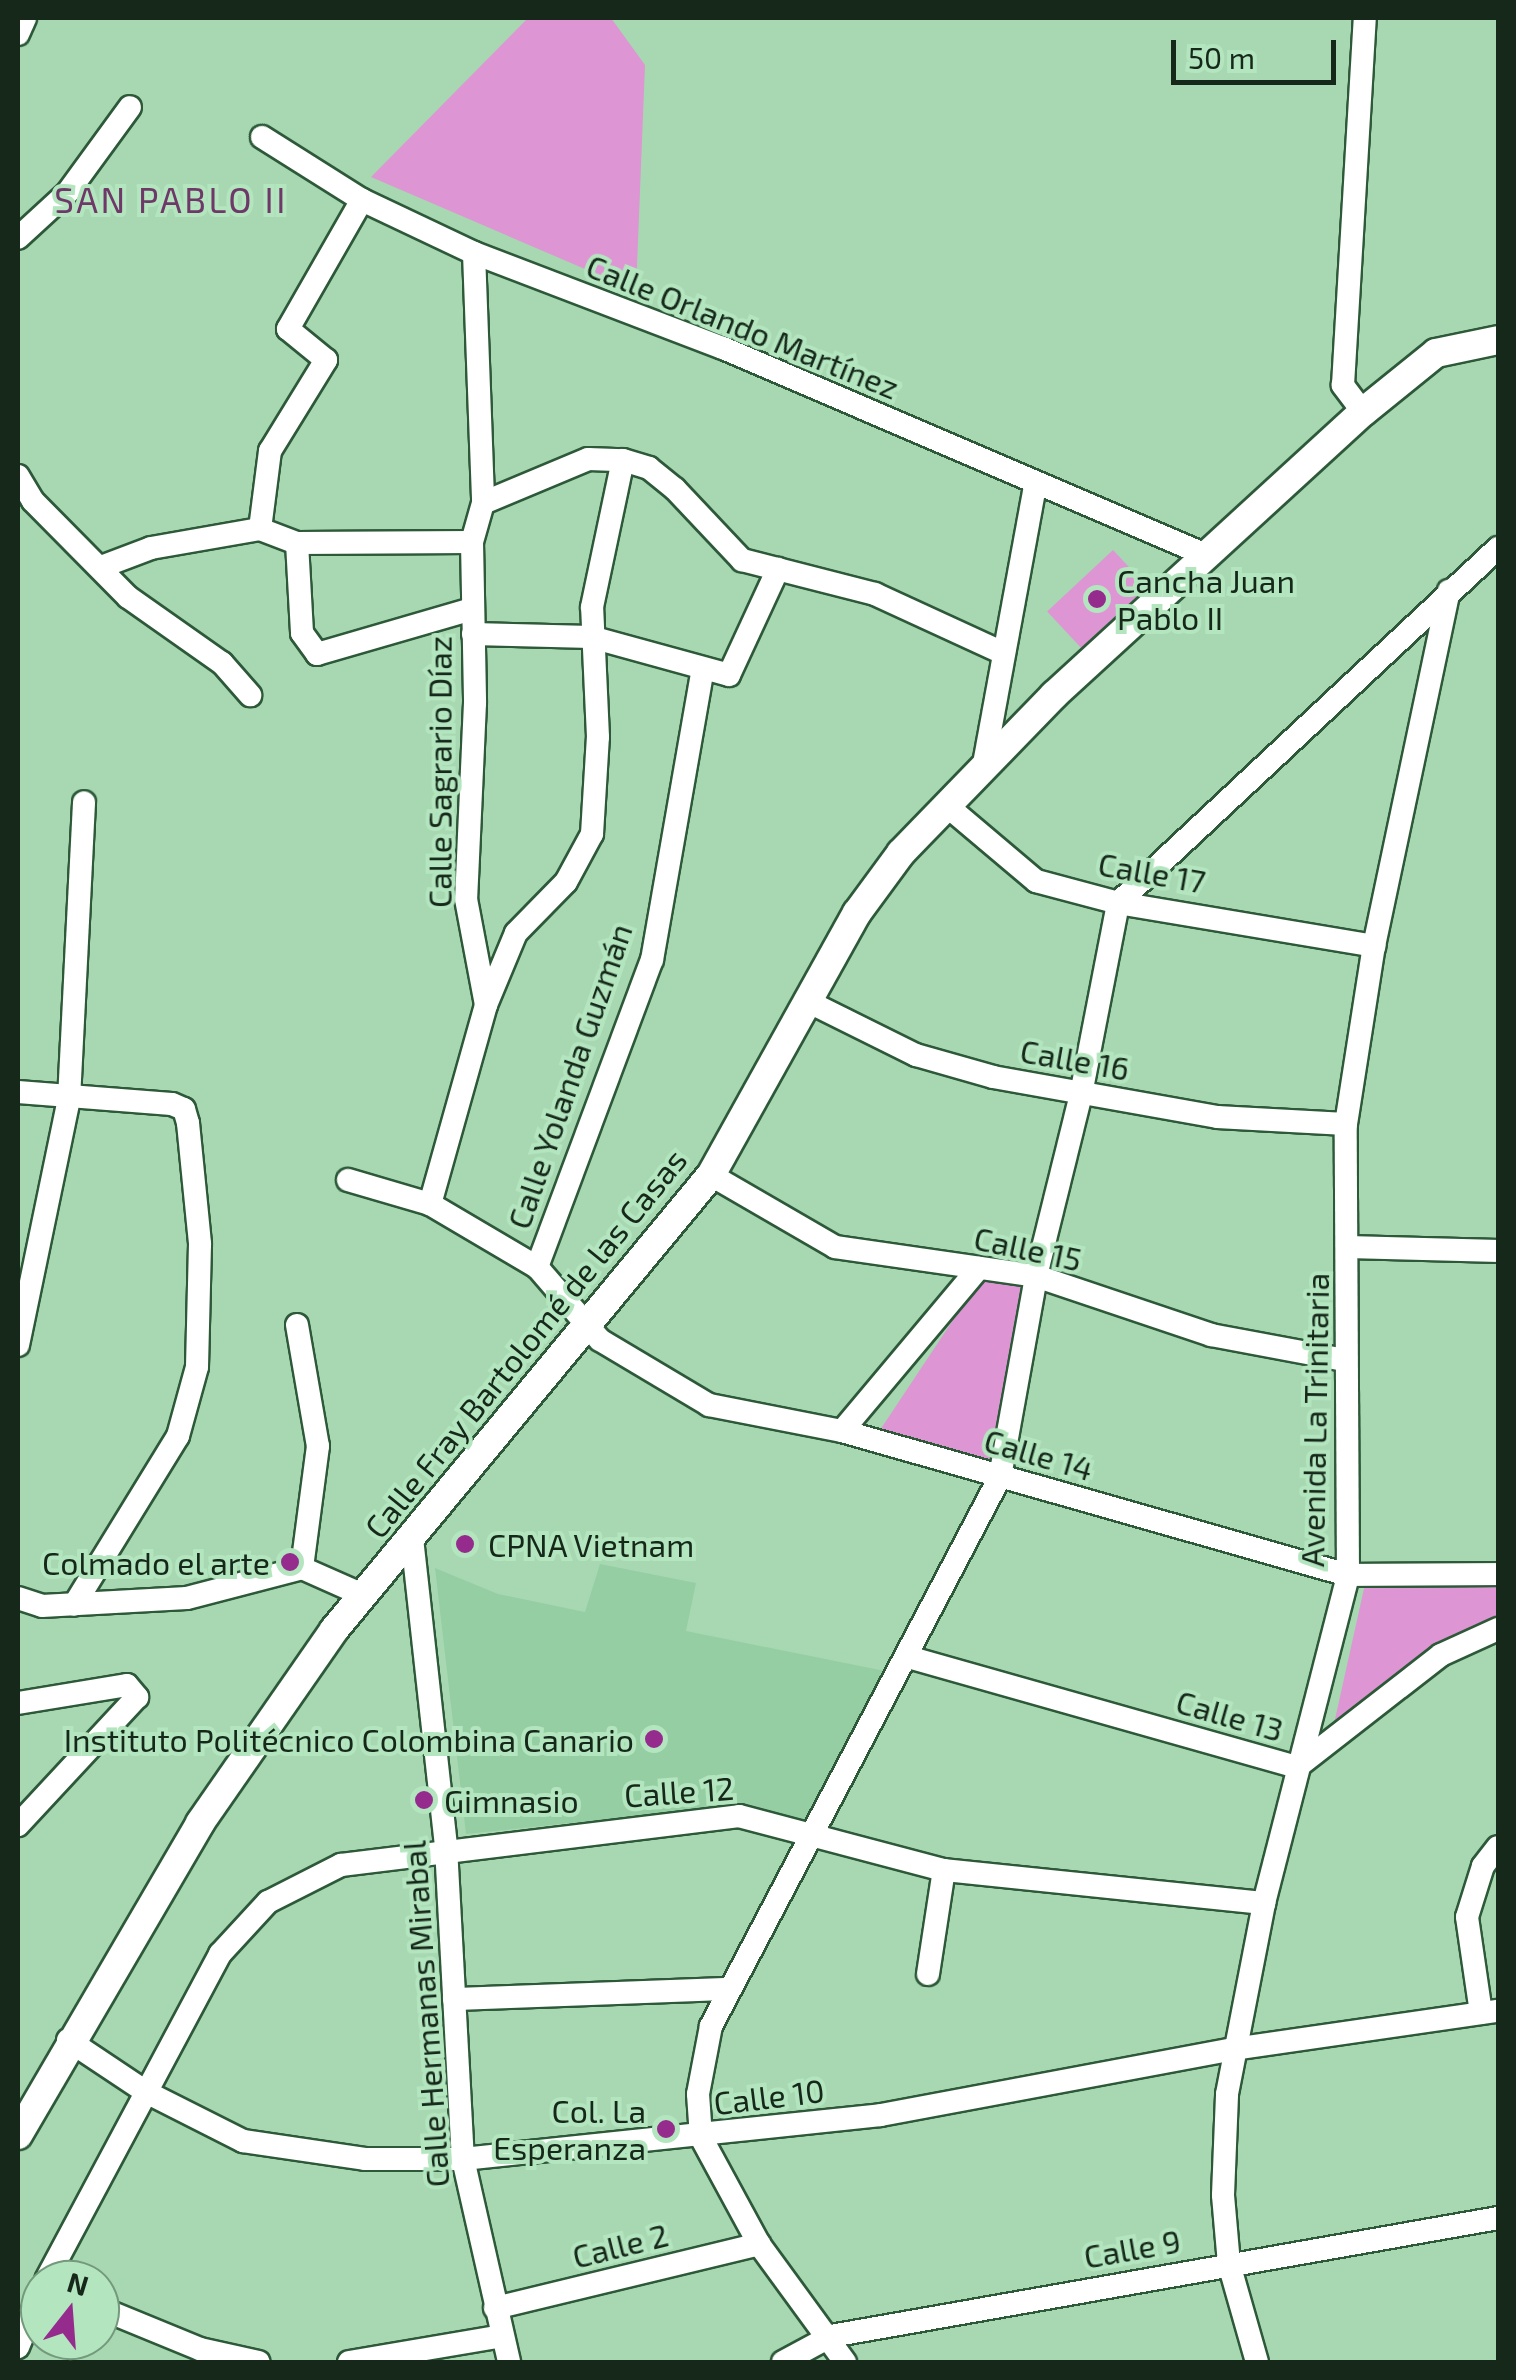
<!DOCTYPE html>
<meta charset="utf-8">
<style>
body{margin:0}
#map{position:relative;width:1516px;height:2380px;overflow:hidden;background:#a7d8b2;font-family:"Exo 2",sans-serif}
div>[style]{position:absolute}
[style*='--x']{left:calc(var(--x)*1px);top:calc(var(--y)*1px);width:calc(var(--w)*1px);rotate:calc(var(--a)*1deg)}
.built>*{inset:0;background:#96cea3}
.green>*{inset:0;background:#dd95d3;transform-origin:0 0}
.roads{filter:drop-shadow(2px 0 #2d5939) drop-shadow(-2px 0 #2d5939) drop-shadow(0 2px #2d5939) drop-shadow(0 -2px #2d5939)}
.minor>*{height:22px;margin:-11px;padding:0 11px;transform-origin:11px;border-radius:11px;background:#fff}
.major>*{height:28px;margin:-14px;padding:0 14px;transform-origin:14px;border-radius:14px;background:#fff}
.dots>*{width:28px;height:28px;translate:-50% -50%;box-sizing:border-box;border:5px solid #b3e5be;border-radius:50%}
span{translate:-50% -50%;white-space:nowrap;text-align:center;line-height:1.15;-webkit-text-stroke:8px #b3e5be;paint-order:stroke}
.street-label{font-size:32px;color:#15281a}
.poi-label{font-size:32px;color:#15281a}
.left{translate:0 -50%;text-align:left}
.right{translate:-100% -50%;text-align:right}
.neighbourhood-label{font-size:35px;color:#6e3968;letter-spacing:2.5px}
.frame{position:absolute;inset:0;border:20px solid #15281a;pointer-events:none}
.north{position:absolute;left:20px;top:2260px;width:100px;height:100px;box-sizing:border-box;background:#b3e5be;border:2px solid #74997c;border-radius:50%;rotate:17deg;font-size:28px;font-weight:700;line-height:40px;text-align:center;color:#15281a}
.north::after{content:'';display:block;margin:auto;width:35px;height:45px;background:#962b8e;clip-path:polygon(50% 0,100% 100%,50% 72%,0 100%)}
.scale{position:absolute;left:1171px;top:40px;width:165px;height:45px;box-sizing:border-box;border:5px solid #15281a;border-top:0;padding-left:12px;font-size:30px;line-height:35px;white-space:nowrap;color:#15281a;-webkit-text-stroke:8px #b3e5be;paint-order:stroke}
</style>
<div id="map">
<div class="built">
<i style="clip-path:polygon(600px 1564px,696px 1583px,686px 1631px,890px 1672px,810px 1820px,734px 1806px,466px 1834px,435px 1568px,498px 1594px,585px 1612px)"></i>
</div>
<div class="green">
<i style="clip-path:polygon(528px 18px,611px 18px,645px 65px,636px 291px,371px 177px)"></i>
<i style="left:1113px;top:550px;width:50px;height:90px;rotate:47deg"></i>
<i style="clip-path:polygon(983px 1275px,1049px 1285px,1006px 1468px,880px 1430px)"></i>
<i style="clip-path:polygon(1498px 1582px,1498px 1623px,1437px 1650px,1326px 1760px,1365px 1584px)"></i>
</div>
<div class="roads">
<div class="minor">
<i style="--x:18;--y:34;--w:17;--a:-66"></i>
<i style="--x:262;--y:137;--w:118;--a:32.2"></i>
<i style="--x:362;--y:200;--w:124;--a:25.3"></i>
<i style="--x:474;--y:253;--w:267;--a:20.9"></i>
<i style="--x:723;--y:348;--w:528;--a:23.21"></i>
<i style="--x:18;--y:238;--w:68;--a:-42.6"></i>
<i style="--x:68;--y:192;--w:105;--a:-53.9"></i>
<i style="--x:474;--y:253;--w:250;--a:87.9"></i>
<i style="--x:483;--y:503;--w:41;--a:105.8"></i>
<i style="--x:472;--y:542;--w:161;--a:88.9"></i>
<i style="--x:475;--y:703;--w:196;--a:92.6"></i>
<i style="--x:466;--y:899;--w:108;--a:79.3"></i>
<i style="--x:486;--y:1005;--w:207;--a:105.7"></i>
<i style="--x:430;--y:1204;--w:124;--a:30.5"></i>
<i style="--x:537;--y:1267;--w:96;--a:49.2"></i>
<i style="--x:600;--y:1340;--w:127;--a:30.8"></i>
<i style="--x:709;--y:1405;--w:136;--a:11.1"></i>
<i style="--x:842;--y:1431;--w:526;--a:15.89"></i>
<i style="--x:1348;--y:1575;--w:150;--a:-0.4"></i>
<i style="--x:1363;--y:412;--w:34;--a:-127"></i>
<i style="--x:1343;--y:385;--w:368;--a:-86.6"></i>
<i style="--x:18;--y:476;--w:29;--a:59"></i>
<i style="--x:33;--y:501;--w:135;--a:45.3"></i>
<i style="--x:128;--y:597;--w:115;--a:35.1"></i>
<i style="--x:222;--y:663;--w:43;--a:48.8"></i>
<i style="--x:483;--y:503;--w:114;--a:-22.7"></i>
<i style="--x:588;--y:459;--w:35;--a:2"></i>
<i style="--x:623;--y:460;--w:27;--a:17"></i>
<i style="--x:649;--y:468;--w:33;--a:39"></i>
<i style="--x:675;--y:489;--w:98;--a:46.7"></i>
<i style="--x:742;--y:560;--w:137;--a:14.3"></i>
<i style="--x:875;--y:594;--w:139;--a:24.7"></i>
<i style="--x:260;--y:529;--w:79;--a:-82.7"></i>
<i style="--x:270;--y:451;--w:107;--a:-58.4"></i>
<i style="--x:326;--y:360;--w:49;--a:-140.8"></i>
<i style="--x:288;--y:329;--w:149;--a:-60.2"></i>
<i style="--x:297;--y:543;--w:90;--a:86.8"></i>
<i style="--x:302;--y:633;--w:26;--a:54"></i>
<i style="--x:317;--y:654;--w:161;--a:-16.2"></i>
<i style="--x:101;--y:567;--w:53;--a:-20.8"></i>
<i style="--x:151;--y:548;--w:111;--a:-9.9"></i>
<i style="--x:260;--y:529;--w:40;--a:21"></i>
<i style="--x:297;--y:543;--w:175;--a:-0.3"></i>
<i style="--x:473;--y:634;--w:118;--a:1.5"></i>
<i style="--x:591;--y:637;--w:143;--a:15.4"></i>
<i style="--x:729;--y:675;--w:117;--a:-65.2"></i>
<i style="--x:984;--y:764;--w:283;--a:-79.6"></i>
<i style="--x:946;--y:805;--w:118;--a:40.2"></i>
<i style="--x:1036;--y:881;--w:85;--a:15"></i>
<i style="--x:1118;--y:903;--w:260;--a:9.5"></i>
<i style="--x:807;--y:1001;--w:122;--a:26.4"></i>
<i style="--x:916;--y:1055;--w:80;--a:15.9"></i>
<i style="--x:993;--y:1077;--w:228;--a:10.1"></i>
<i style="--x:1217;--y:1117;--w:129;--a:3.1"></i>
<i style="--x:486;--y:1005;--w:78;--a:-67.4"></i>
<i style="--x:516;--y:933;--w:71;--a:-45.6"></i>
<i style="--x:566;--y:882;--w:55;--a:-61.6"></i>
<i style="--x:592;--y:834;--w:97;--a:-86.5"></i>
<i style="--x:598;--y:737;--w:130;--a:-92.6"></i>
<i style="--x:592;--y:607;--w:150;--a:-78.1"></i>
<i style="--x:18;--y:1092;--w:154;--a:4.5"></i>
<i style="--x:172;--y:1104;--w:13;--a:23"></i>
<i style="--x:184;--y:1109;--w:15;--a:74"></i>
<i style="--x:188;--y:1123;--w:122;--a:84.3"></i>
<i style="--x:200;--y:1244;--w:123;--a:91.4"></i>
<i style="--x:197;--y:1367;--w:72;--a:105.4"></i>
<i style="--x:178;--y:1436;--w:198;--a:121.6"></i>
<i style="--x:711;--y:1175;--w:143;--a:30.1"></i>
<i style="--x:835;--y:1247;--w:203;--a:8.2"></i>
<i style="--x:1036;--y:1276;--w:185;--a:18.6"></i>
<i style="--x:1211;--y:1335;--w:135;--a:10.6"></i>
<i style="--x:348;--y:1180;--w:85;--a:16.3"></i>
<i style="--x:1349;--y:1247;--w:149;--a:1.5"></i>
<i style="--x:537;--y:1267;--w:328;--a:-69.5"></i>
<i style="--x:652;--y:960;--w:295;--a:-80.1"></i>
<i style="--x:297;--y:1325;--w:123;--a:80.2"></i>
<i style="--x:318;--y:1446;--w:123;--a:97.5"></i>
<i style="--x:18;--y:1345;--w:251;--a:-78.3"></i>
<i style="--x:69;--y:1099;--w:297;--a:-87.1"></i>
<i style="--x:842;--y:1431;--w:213;--a:-50"></i>
<i style="--x:412;--y:1538;--w:311;--a:83.7"></i>
<i style="--x:446;--y:1847;--w:312;--a:86.9"></i>
<i style="--x:463;--y:2159;--w:208;--a:77.2"></i>
<i style="--x:18;--y:1598;--w:25;--a:18"></i>
<i style="--x:42;--y:1606;--w:145;--a:-3.2"></i>
<i style="--x:187;--y:1598;--w:119;--a:-14.6"></i>
<i style="--x:302;--y:1568;--w:67;--a:23.9"></i>
<i style="--x:908;--y:1657;--w:404;--a:15.8"></i>
<i style="--x:1297;--y:1767;--w:182;--a:-37.9"></i>
<i style="--x:1441;--y:1655;--w:63;--a:-24.5"></i>
<i style="--x:18;--y:1703;--w:110;--a:-9.4"></i>
<i style="--x:127;--y:1685;--w:16;--a:50"></i>
<i style="--x:137;--y:1697;--w:175;--a:132.9"></i>
<i style="--x:928;--y:1974;--w:105;--a:-81.3"></i>
<i style="--x:454;--y:1999;--w:273;--a:-2.1"></i>
<i style="--x:1481;--y:2013;--w:97;--a:-98.3"></i>
<i style="--x:1467;--y:1917;--w:53;--a:-72.6"></i>
<i style="--x:1483;--y:1866;--w:24;--a:-52"></i>
<i style="--x:68;--y:2040;--w:94;--a:33.7"></i>
<i style="--x:146;--y:2092;--w:109;--a:26.8"></i>
<i style="--x:243;--y:2141;--w:123;--a:8.4"></i>
<i style="--x:365;--y:2159;--w:98;--a:0"></i>
<i style="--x:463;--y:2159;--w:420;--a:-6"></i>
<i style="--x:881;--y:2115;--w:358;--a:-10.6"></i>
<i style="--x:1233;--y:2049;--w:268;--a:-8.2"></i>
<i style="--x:46;--y:2280;--w:370;--a:-61.9"></i>
<i style="--x:220;--y:1954;--w:71;--a:-47.3"></i>
<i style="--x:268;--y:1902;--w:82;--a:-26.9"></i>
<i style="--x:341;--y:1865;--w:401;--a:-7"></i>
<i style="--x:739;--y:1816;--w:212;--a:14.8"></i>
<i style="--x:944;--y:1870;--w:322;--a:5.9"></i>
<i style="--x:100;--y:2308;--w:108;--a:22.3"></i>
<i style="--x:200;--y:2349;--w:60;--a:12.4"></i>
<i style="--x:495;--y:2308;--w:272;--a:-13.6"></i>
<i style="--x:18;--y:2347;--w:58;--a:-67.8"></i>
<i style="--x:349;--y:2362;--w:155;--a:-9.6"></i>
<i style="--x:783;--y:2362;--w:55;--a:-28.4"></i>
<i style="--x:831;--y:2336;--w:677;--a:-10.03"></i>
<i style="--x:845;--y:2362;--w:146;--a:-126.1"></i>
<i style="--x:759;--y:2244;--w:122;--a:-118.5"></i>
<i style="--x:701;--y:2137;--w:43;--a:-94"></i>
<i style="--x:698;--y:2094;--w:69;--a:-79.2"></i>
<i style="--x:711;--y:2026;--w:620;--a:-62.24"></i>
<i style="--x:1000;--y:1477;--w:204;--a:-79.8"></i>
<i style="--x:1036;--y:1276;--w:187;--a:-76.1"></i>
<i style="--x:1081;--y:1094;--w:195;--a:-79"></i>
<i style="--x:1118;--y:903;--w:520;--a:-43.05"></i>
<i style="--x:1257;--y:2362;--w:102;--a:-105.9"></i>
<i style="--x:1229;--y:2264;--w:69;--a:-95"></i>
<i style="--x:1223;--y:2195;--w:101;--a:-87.7"></i>
<i style="--x:1227;--y:2094;--w:195;--a:-79"></i>
<i style="--x:1264;--y:1903;--w:339;--a:-75.6"></i>
<i style="--x:1348;--y:1575;--w:451;--a:-90.3"></i>
<i style="--x:1346;--y:1124;--w:180;--a:-81.1"></i>
<i style="--x:1374;--y:946;--w:363;--a:-78.1"></i>
</div>
<div class="major">
<i style="--x:18;--y:2135;--w:361;--a:-59.7"></i>
<i style="--x:200;--y:1823;--w:235;--a:-55.2"></i>
<i style="--x:334;--y:1630;--w:591;--a:-50.36"></i>
<i style="--x:711;--y:1175;--w:300;--a:-60.9"></i>
<i style="--x:857;--y:913;--w:74;--a:-53.7"></i>
<i style="--x:901;--y:853;--w:220;--a:-45.9"></i>
<i style="--x:1054;--y:695;--w:419;--a:-42.5"></i>
<i style="--x:1363;--y:412;--w:94;--a:-38.9"></i>
<i style="--x:1436;--y:353;--w:63;--a:-11.8"></i>
</div>
</div>
<div class="dots">
<i style="left:1097px;top:599px;background:#962b8e"></i>
<i style="left:465px;top:1544px;background:#962b8e"></i>
<i style="left:290px;top:1562px;background:#962b8e"></i>
<i style="left:654px;top:1739px;background:#962b8e"></i>
<i style="left:424px;top:1800px;background:#962b8e"></i>
<i style="left:666px;top:2129px;background:#962b8e"></i>
</div>
<div class="street-label">
<span style="left:743px;top:326px;rotate:22deg">Calle Orlando Martínez</span>
<span style="left:439px;top:772px;rotate:-90deg">Calle Sagrario Díaz</span>
<span style="left:1152px;top:872px;rotate:10deg">Calle 17</span>
<span style="left:1075px;top:1059px;rotate:10deg">Calle 16</span>
<span style="left:569px;top:1076px;rotate:-71deg">Calle Yolanda Guzmán</span>
<span style="left:1028px;top:1248px;rotate:12deg">Calle 15</span>
<span style="left:525px;top:1343px;rotate:-51deg">Calle Fray Bartolomé de las Casas</span>
<span style="left:1314px;top:1420px;rotate:-89deg">Avenida La Trinitaria</span>
<span style="left:1039px;top:1454px;rotate:16deg">Calle 14</span>
<span style="left:1230px;top:1715px;rotate:16deg">Calle 13</span>
<span style="left:679px;top:1791px;rotate:-4deg">Calle 12</span>
<span style="left:425px;top:2014px;rotate:-94deg">Calle Hermanas Mirabal</span>
<span style="left:769px;top:2096px;rotate:-7deg">Calle 10</span>
<span style="left:620px;top:2245px;rotate:-14deg">Calle 2</span>
<span style="left:1132px;top:2248px;rotate:-10deg">Calle 9</span>
</div>
<div class="poi-label">
<span class="left" style="left:1117px;top:599px">Cancha Juan<br>Pablo II</span>
<span class="left" style="left:488px;top:1544px">CPNA Vietnam</span>
<span class="right" style="left:270px;top:1562px">Colmado el arte</span>
<span class="right" style="left:634px;top:1739px">Instituto Politécnico Colombina Canario</span>
<span class="left" style="left:444px;top:1800px">Gimnasio</span>
<span class="right" style="left:646px;top:2129px">Col. La<br>Esperanza</span>
</div>
<div class="neighbourhood-label">
<span style="left:171px;top:199px">SAN PABLO II</span>
</div>
<div class="frame"></div>
<div class="north">N</div>
<div class="scale">50 m</div>
</div>
